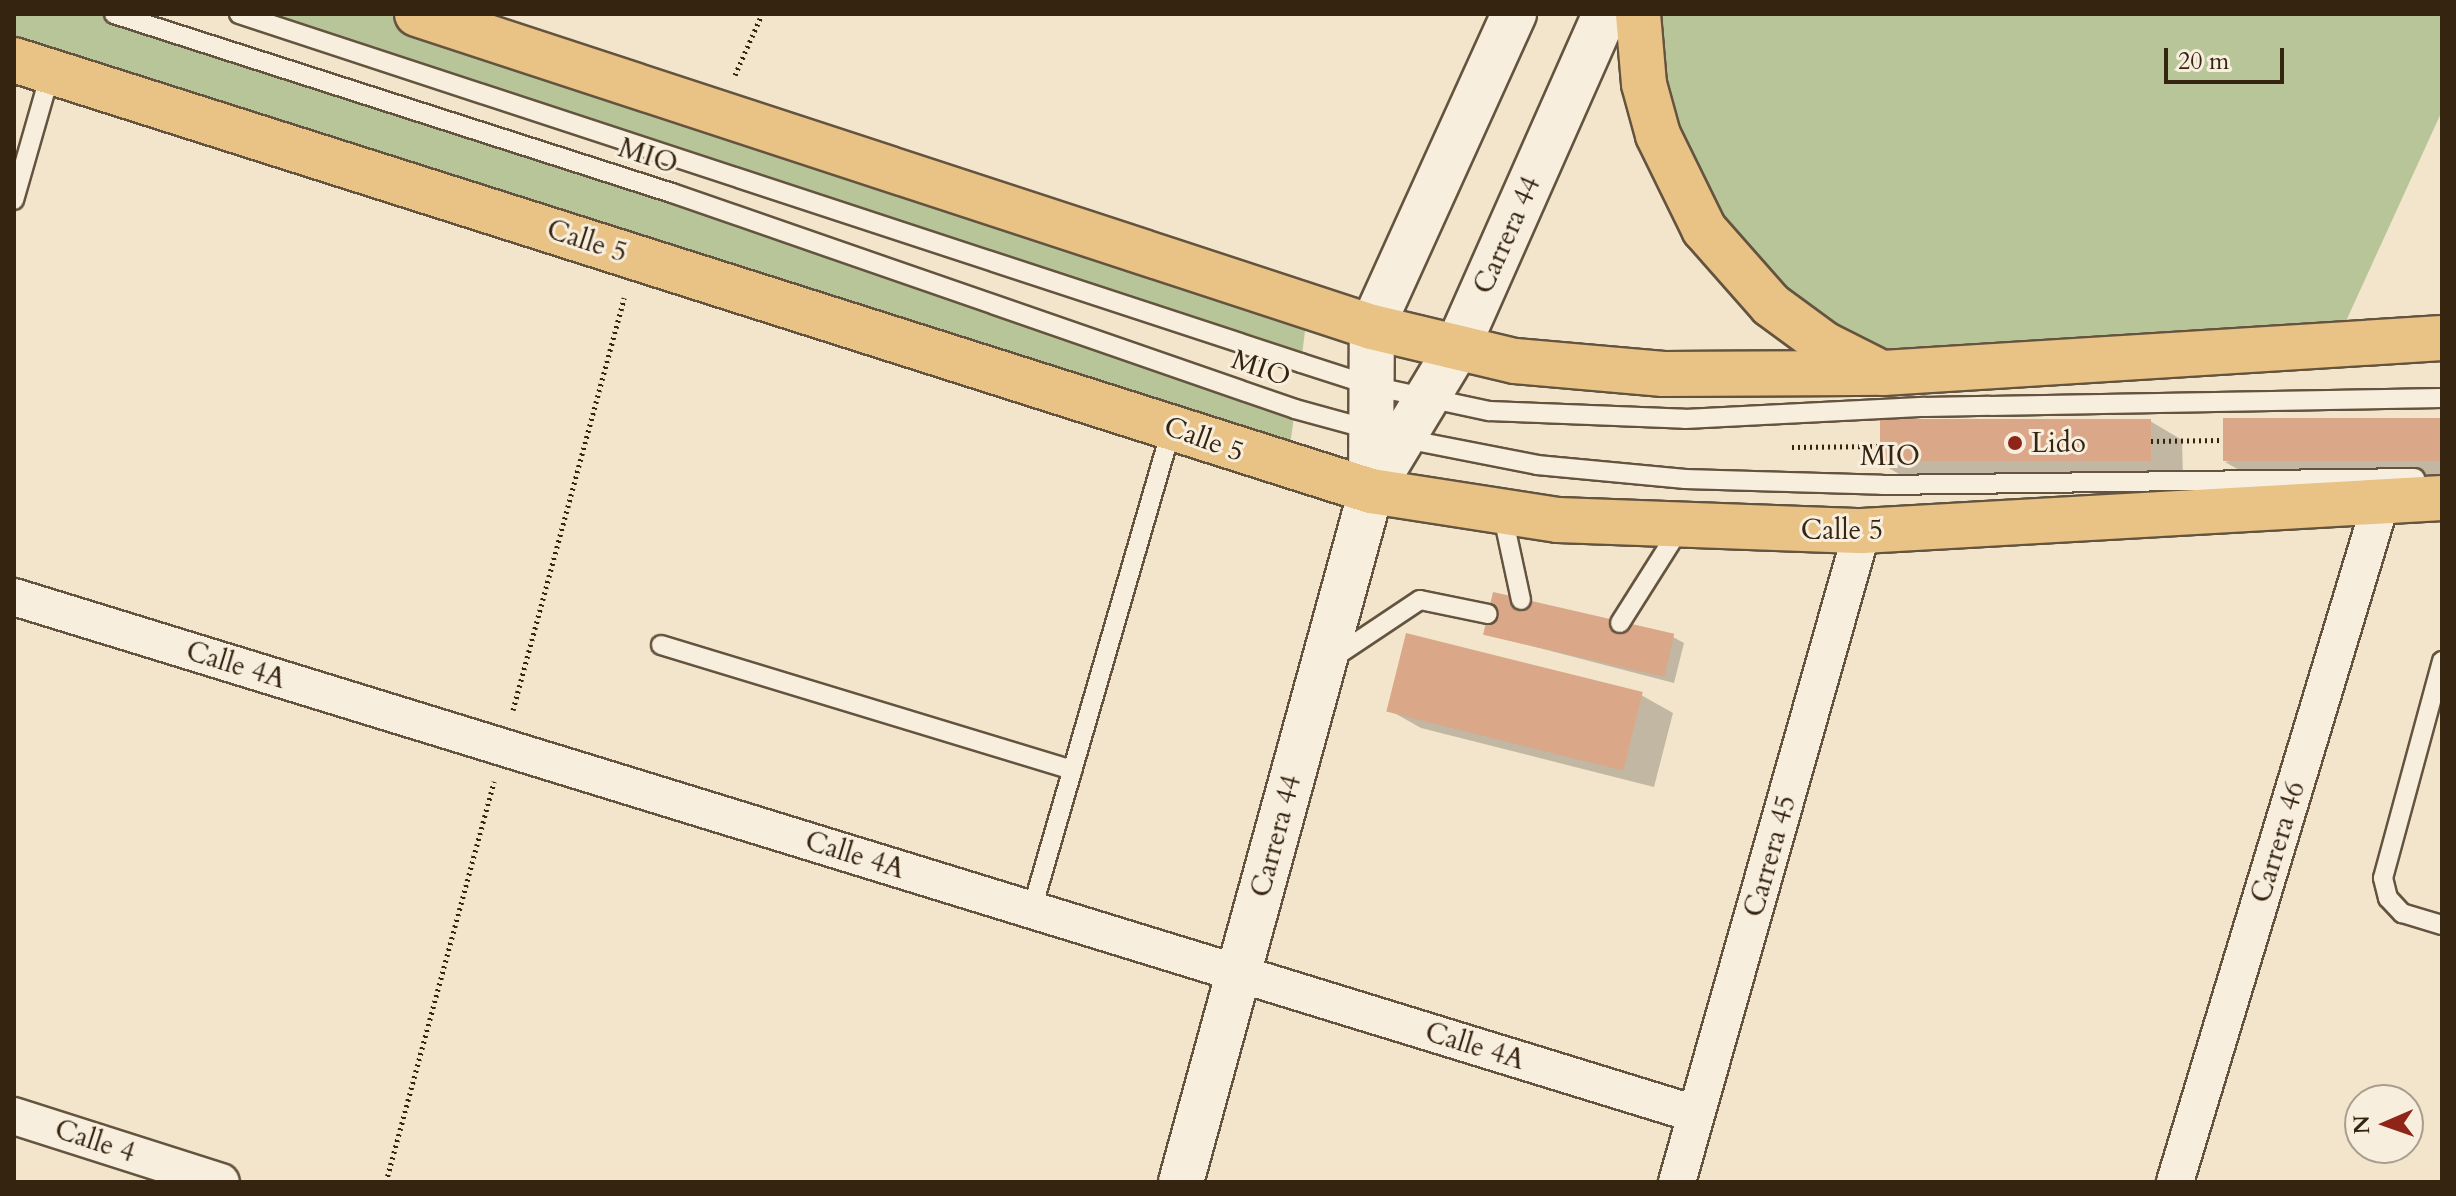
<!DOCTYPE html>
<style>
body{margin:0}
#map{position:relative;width:2456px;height:1196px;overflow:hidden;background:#f2e5cb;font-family:Cardo,serif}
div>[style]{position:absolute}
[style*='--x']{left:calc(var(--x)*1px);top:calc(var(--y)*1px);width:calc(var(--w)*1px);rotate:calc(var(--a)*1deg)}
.green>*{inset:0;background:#b8c599}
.shadow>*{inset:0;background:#0003}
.building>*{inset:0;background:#daa789;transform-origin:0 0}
.path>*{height:5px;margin-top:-2.5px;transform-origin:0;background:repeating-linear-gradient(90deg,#352410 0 2px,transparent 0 6px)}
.roads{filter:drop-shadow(2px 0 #64543f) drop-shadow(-2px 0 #64543f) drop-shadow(0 2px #64543f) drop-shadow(0 -2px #64543f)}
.lane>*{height:18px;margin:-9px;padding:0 9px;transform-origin:9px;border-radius:9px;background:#f7eedd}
.street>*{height:36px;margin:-18px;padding:0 18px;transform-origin:18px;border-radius:18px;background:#f7eedd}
.secondary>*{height:44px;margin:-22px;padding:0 22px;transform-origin:22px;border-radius:22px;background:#f7eedd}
.primary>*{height:44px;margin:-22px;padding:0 22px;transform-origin:22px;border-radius:22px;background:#e9c286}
.dots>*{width:22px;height:22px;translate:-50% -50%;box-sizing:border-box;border:4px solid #f7eedd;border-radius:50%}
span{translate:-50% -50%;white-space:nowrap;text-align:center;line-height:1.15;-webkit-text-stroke:6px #f7eedd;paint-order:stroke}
.street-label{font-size:28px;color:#352410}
.poi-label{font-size:28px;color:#352410}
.left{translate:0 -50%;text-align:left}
.frame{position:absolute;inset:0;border:16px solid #352410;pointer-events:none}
.north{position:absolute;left:2344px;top:1084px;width:80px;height:80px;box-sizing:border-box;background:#f7eedd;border:2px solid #a99d8b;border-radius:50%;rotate:268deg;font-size:22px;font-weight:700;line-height:32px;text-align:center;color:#352410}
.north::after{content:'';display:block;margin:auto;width:28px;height:36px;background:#8f2418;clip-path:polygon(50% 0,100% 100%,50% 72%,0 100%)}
.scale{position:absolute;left:2164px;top:48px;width:120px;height:36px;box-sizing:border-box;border:4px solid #352410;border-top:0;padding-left:10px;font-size:24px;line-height:28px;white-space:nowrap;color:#352410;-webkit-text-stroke:6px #f7eedd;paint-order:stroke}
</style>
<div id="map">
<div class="green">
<i style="clip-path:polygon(14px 14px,114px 14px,1295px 409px,1287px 468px,14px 60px)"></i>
<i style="clip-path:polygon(239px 14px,417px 14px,1308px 307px,1301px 363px)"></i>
<i style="clip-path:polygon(1638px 14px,2442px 14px,2442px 111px,2336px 343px,1883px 373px,1720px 250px)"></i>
</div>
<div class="shadow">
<i style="clip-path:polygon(2442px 420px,2442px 478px,2257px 480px,2225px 462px)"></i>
<i style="clip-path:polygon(2150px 421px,2182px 440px,2183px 478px,1914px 483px,1882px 464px)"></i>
<i style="clip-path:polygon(1485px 634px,1673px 637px,1684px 643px,1674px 683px)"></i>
<i style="clip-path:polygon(1641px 695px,1673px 713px,1654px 787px,1421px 728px,1389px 710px)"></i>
</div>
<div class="building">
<i style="left:2442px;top:418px;width:43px;height:219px;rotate:90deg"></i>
<i style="left:2151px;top:419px;width:42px;height:271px;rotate:90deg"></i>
<i style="left:1493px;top:592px;width:186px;height:44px;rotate:13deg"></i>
<i style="left:1406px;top:633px;width:244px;height:81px;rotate:14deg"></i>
</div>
<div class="path">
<i style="--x:735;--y:75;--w:67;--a:-66.1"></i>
<i style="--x:2151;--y:441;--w:72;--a:-0.8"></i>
<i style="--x:1792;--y:447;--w:88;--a:-0.7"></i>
<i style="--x:513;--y:710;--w:427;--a:-74.9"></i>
<i style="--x:386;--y:1182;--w:415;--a:-74.9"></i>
</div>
<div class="roads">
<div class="lane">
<i style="--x:114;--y:14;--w:586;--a:17.79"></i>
<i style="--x:672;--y:193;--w:659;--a:19.12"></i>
<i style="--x:1295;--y:409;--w:80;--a:15.3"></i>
<i style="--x:239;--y:14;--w:1118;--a:18.19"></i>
<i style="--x:1301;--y:363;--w:75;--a:17.9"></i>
<i style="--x:1372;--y:386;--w:120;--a:12.1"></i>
<i style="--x:1489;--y:411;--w:196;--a:2.3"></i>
<i style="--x:1685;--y:419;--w:240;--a:-2.9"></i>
<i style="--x:1925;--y:407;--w:517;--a:-1"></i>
<i style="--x:14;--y:200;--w:134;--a:-74"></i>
<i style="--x:1400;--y:438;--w:140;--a:11.1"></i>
<i style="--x:1537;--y:465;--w:149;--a:5.4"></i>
<i style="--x:1685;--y:479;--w:197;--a:1.7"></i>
<i style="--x:1882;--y:485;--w:533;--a:-0.75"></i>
<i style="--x:1502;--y:512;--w:90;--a:77.8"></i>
<i style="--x:1620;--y:623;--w:112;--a:-57.7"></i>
<i style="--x:661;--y:645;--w:430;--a:16.9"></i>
<i style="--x:1330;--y:660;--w:108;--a:-33.7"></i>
<i style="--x:1420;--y:600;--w:69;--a:11.6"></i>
<i style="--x:2442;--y:661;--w:225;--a:105.2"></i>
<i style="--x:2383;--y:878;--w:21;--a:76"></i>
<i style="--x:2388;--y:898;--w:21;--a:47"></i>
<i style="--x:2402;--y:913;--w:42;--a:16.7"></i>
<i style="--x:1032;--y:909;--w:502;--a:-73.8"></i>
</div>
<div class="street">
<i style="--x:14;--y:597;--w:1760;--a:17.09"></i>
<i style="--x:14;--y:1116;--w:217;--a:17.7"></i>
<i style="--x:1677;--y:1182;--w:677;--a:-74.14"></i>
<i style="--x:2175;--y:1182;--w:711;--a:-73.15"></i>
</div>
<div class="secondary">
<i style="--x:1372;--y:489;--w:165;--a:-58.9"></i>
<i style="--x:1457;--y:348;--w:365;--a:-66.1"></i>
<i style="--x:1181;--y:1182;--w:717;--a:-74.63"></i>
<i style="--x:1371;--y:491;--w:164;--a:-89.7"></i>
<i style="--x:1372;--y:327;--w:344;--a:-65.6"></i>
</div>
<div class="primary">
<i style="--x:417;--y:14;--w:1005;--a:18.15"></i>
<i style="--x:1372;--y:327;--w:147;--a:13.4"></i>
<i style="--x:1515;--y:361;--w:149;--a:5"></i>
<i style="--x:1663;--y:374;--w:220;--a:-0.3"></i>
<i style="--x:1883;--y:373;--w:560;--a:-3.58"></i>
<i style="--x:1638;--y:14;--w:70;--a:85.1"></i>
<i style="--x:1644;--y:84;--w:53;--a:74.6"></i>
<i style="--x:1658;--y:135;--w:105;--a:63.9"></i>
<i style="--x:1704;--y:229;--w:101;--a:48.6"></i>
<i style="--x:1771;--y:305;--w:66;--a:36.3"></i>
<i style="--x:1824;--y:344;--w:56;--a:26.6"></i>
<i style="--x:14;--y:60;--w:1424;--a:17.62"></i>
<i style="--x:1371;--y:491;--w:189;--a:8.8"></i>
<i style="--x:1558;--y:520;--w:304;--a:2.1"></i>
<i style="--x:1862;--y:531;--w:581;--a:-3.26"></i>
</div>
</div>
<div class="dots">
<i style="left:2015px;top:443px;background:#8f2418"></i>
</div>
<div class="street-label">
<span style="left:648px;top:156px;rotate:18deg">MIO</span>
<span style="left:1507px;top:235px;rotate:-66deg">Carrera 44</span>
<span style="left:587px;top:241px;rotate:18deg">Calle 5</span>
<span style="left:1261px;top:368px;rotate:19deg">MIO</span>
<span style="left:1204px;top:439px;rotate:20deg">Calle 5</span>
<span style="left:1890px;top:456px">MIO</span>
<span style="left:1842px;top:530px">Calle 5</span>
<span style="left:236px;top:665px;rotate:17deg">Calle 4A</span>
<span style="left:1276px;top:836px;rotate:-75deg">Carrera 44</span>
<span style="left:2278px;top:842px;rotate:-73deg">Carrera 46</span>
<span style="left:855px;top:855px;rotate:17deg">Calle 4A</span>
<span style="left:1770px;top:856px;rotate:-74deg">Carrera 45</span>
<span style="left:1475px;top:1046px;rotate:17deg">Calle 4A</span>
<span style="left:95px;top:1141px;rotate:18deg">Calle 4</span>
</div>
<div class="poi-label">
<span class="left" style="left:2031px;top:443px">Lido</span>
</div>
<div class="frame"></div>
<div class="north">N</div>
<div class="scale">20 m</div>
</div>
